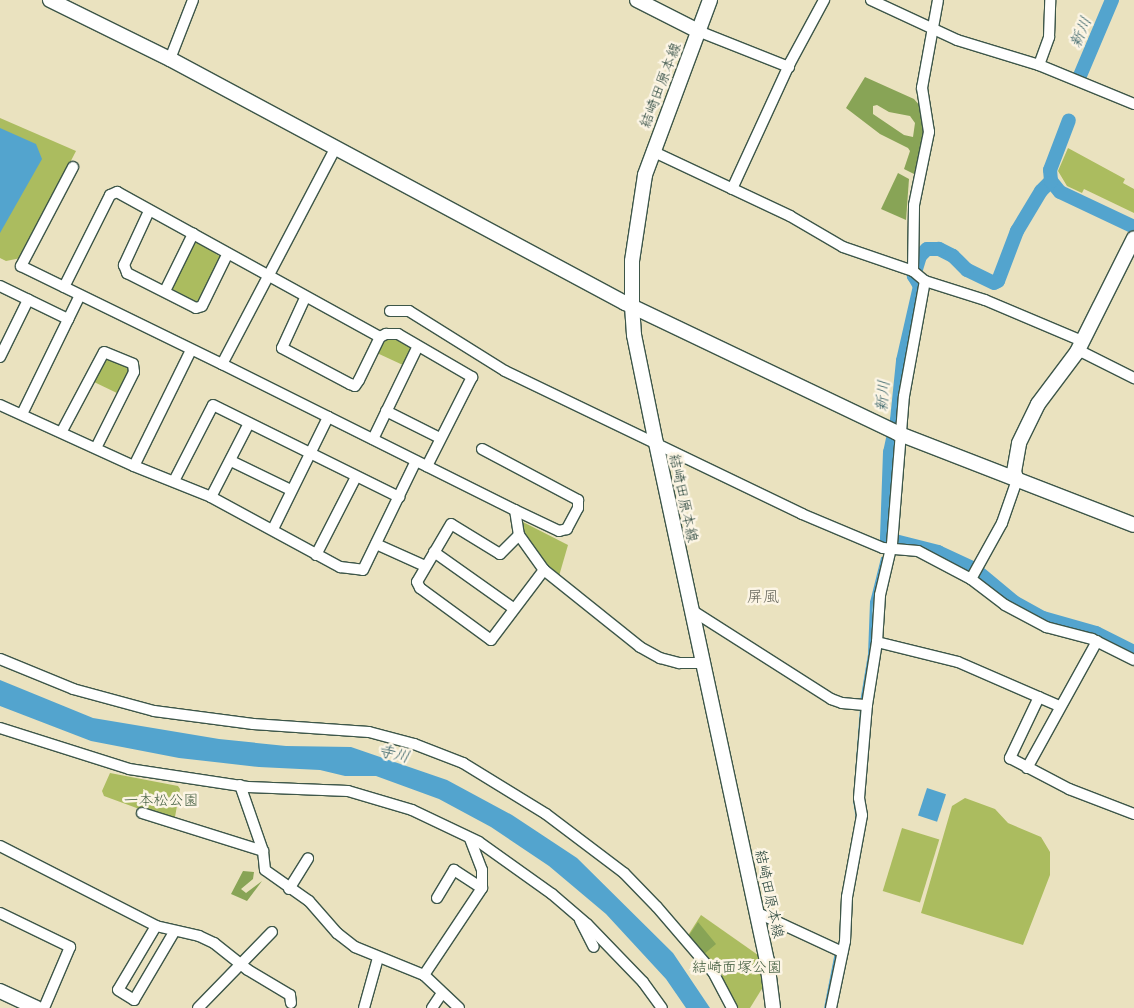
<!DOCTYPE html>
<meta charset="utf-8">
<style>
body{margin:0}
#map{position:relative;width:1134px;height:1008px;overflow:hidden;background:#eae2bf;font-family:"Patrick Hand","Klee One",sans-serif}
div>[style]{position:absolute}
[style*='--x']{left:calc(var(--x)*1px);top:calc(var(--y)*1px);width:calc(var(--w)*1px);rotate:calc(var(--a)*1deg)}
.green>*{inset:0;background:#abbc5f;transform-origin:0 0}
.forest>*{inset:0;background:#88a456}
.water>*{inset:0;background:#53a4ce;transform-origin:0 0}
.stream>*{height:2.5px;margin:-1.25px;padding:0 1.25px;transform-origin:1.25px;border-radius:1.25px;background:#53a4ce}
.river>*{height:14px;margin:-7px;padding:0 7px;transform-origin:7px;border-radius:7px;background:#53a4ce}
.roads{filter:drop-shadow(1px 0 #3d5649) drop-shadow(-1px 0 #3d5649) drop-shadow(0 1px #3d5649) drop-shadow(0 -1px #3d5649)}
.street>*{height:10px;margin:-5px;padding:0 5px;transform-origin:5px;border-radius:5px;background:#fff}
.secondary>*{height:14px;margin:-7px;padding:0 7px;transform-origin:7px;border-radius:7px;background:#fff}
span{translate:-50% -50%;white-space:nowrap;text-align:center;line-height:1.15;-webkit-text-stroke:5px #fcf5e5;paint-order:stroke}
.street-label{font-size:15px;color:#1f3d34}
.park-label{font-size:15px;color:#425d3f}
.water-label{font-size:16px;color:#2f5c62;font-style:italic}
.neighbourhood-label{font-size:16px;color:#65665b}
</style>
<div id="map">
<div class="green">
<i style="clip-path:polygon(0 118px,76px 151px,21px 258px,6px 261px,0 258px)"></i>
<i style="clip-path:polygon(1068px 148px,1125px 179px,1123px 183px,1134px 189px,1134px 213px,1084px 189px,1082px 193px,1067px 186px,1058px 171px)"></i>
<i style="clip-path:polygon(194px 239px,222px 258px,201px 301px,195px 303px,171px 290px,170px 286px)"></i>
<i style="clip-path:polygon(390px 337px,398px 337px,412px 348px,405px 366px,377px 353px,383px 340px)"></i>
<i style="clip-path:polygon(103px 357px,131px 366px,119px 394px,92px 381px)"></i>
<i style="clip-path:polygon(521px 521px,568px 545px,559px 576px,544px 565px,520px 528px)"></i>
<i style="clip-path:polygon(110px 773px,178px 786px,180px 789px,175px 817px,180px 824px,104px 796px,102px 791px)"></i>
<i style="clip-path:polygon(965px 798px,995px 809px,1008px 823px,1041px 837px,1050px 852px,1050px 875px,1023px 945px,921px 913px,952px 806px)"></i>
<i style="left:902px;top:828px;width:39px;height:66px;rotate:17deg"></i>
<i style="clip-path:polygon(701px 915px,758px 955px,763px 987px,750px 1008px,737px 1008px,687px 937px)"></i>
</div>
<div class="forest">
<i style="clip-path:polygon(evenodd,865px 77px,914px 99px,920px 106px,926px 134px,914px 174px,904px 169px,910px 151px,908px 148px,880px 134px,846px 108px,865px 77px,877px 105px,889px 112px,910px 116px,915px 123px,913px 137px,904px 135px,873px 114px,873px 106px,877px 105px)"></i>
<i style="clip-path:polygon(898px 173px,909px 179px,906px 220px,881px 209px)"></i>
<i style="clip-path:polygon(243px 871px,254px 872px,253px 879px,241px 889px,246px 893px,262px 881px,247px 901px,231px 894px)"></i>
<i style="clip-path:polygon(698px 922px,716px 944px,703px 955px,688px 937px)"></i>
</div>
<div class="water">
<i style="clip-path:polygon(0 128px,36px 144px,42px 159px,0 233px)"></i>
<i style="clip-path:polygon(0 680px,93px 718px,219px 739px,286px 746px,351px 747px,447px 780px,512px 815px,577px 858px,673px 953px,710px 1008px,686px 1008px,666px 979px,606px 914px,549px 866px,491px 827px,439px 799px,376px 776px,345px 776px,320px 770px,259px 767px,179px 758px,91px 741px,0 706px)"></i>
<i style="left:927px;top:788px;width:20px;height:29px;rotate:18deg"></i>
</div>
<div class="stream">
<i style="--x:886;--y:542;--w:3;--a:-72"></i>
<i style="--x:861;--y:702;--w:49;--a:-80.5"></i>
<i style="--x:869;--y:654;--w:52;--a:-87.8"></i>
<i style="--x:871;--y:602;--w:45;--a:-76"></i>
<i style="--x:857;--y:819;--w:18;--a:-99"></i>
<i style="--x:854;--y:801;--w:94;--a:-85.7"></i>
<i style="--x:825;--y:1008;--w:57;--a:-78.9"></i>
</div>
<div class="river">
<i style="--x:1079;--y:78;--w:85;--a:-67.1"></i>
<i style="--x:1051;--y:181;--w:14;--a:135"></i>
<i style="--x:1041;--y:191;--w:47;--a:121"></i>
<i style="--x:1017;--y:231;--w:53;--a:110.8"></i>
<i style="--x:998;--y:281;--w:4;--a:153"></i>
<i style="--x:994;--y:283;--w:30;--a:-154"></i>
<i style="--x:967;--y:270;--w:20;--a:-135"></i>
<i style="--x:953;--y:256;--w:16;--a:-153"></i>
<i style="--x:939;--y:249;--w:12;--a:180"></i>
<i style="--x:927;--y:249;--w:10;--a:135"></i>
<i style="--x:920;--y:256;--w:21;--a:107"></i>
<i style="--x:914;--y:276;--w:12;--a:59"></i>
<i style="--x:920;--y:286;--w:77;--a:102.8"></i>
<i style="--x:903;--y:361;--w:59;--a:95.8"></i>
<i style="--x:897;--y:420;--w:33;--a:102"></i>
<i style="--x:890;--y:452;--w:87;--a:92"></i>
<i style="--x:887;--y:539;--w:53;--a:14.3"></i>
<i style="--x:938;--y:552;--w:38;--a:25"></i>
<i style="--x:973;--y:568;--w:53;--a:39.7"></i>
<i style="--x:1014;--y:602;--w:33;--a:29"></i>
<i style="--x:1043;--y:618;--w:55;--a:15.8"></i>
<i style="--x:1096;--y:633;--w:42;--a:26.6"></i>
<i style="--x:1051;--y:181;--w:14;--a:51"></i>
<i style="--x:1060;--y:192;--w:82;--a:25.3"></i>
<i style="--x:1051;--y:181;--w:11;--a:-95"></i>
<i style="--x:1050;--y:170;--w:53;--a:-69.2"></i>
</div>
<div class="roads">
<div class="street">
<i style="--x:871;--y:0;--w:95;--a:24.9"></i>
<i style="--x:957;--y:40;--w:86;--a:17"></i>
<i style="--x:1039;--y:65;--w:103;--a:22.3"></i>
<i style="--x:698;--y:31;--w:98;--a:21.6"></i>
<i style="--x:170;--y:59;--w:63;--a:-68.7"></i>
<i style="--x:1039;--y:65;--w:30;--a:-70"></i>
<i style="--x:1049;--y:37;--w:37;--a:-88"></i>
<i style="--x:336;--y:147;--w:245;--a:117.7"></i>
<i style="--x:222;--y:364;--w:327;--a:26.5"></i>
<i style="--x:515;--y:510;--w:25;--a:81"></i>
<i style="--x:519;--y:535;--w:43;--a:54.5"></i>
<i style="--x:544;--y:570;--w:123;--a:38.7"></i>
<i style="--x:640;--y:647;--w:23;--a:29"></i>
<i style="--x:660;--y:658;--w:20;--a:15"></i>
<i style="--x:679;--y:663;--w:25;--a:0"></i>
<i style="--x:652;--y:151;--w:153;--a:25.2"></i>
<i style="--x:790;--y:216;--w:61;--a:30.3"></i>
<i style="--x:843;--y:247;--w:74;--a:18.9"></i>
<i style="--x:913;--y:271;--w:16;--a:40"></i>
<i style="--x:925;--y:281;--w:63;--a:17.6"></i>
<i style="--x:985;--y:300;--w:105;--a:22.9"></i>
<i style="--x:73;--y:167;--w:112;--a:117.7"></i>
<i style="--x:21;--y:266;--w:224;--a:26"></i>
<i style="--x:732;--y:189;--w:139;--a:-65.3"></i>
<i style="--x:790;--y:63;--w:72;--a:-61.6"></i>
<i style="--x:149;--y:211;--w:60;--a:114.8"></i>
<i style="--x:124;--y:265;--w:9;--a:69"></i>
<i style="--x:127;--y:273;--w:77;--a:26.9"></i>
<i style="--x:196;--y:308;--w:6;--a:-18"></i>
<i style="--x:202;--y:306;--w:57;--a:-63.9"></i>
<i style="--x:913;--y:271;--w:66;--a:-89.1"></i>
<i style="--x:914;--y:205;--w:75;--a:-78.4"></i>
<i style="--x:929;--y:132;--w:45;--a:-99"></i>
<i style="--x:922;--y:88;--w:89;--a:-79.7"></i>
<i style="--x:0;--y:286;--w:76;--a:25.9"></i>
<i style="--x:64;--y:287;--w:103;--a:-63.4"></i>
<i style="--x:110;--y:195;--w:8;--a:-23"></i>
<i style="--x:117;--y:192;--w:300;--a:28.9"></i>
<i style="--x:165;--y:291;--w:64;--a:-63.8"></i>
<i style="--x:305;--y:298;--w:55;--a:114.7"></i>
<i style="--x:282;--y:348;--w:77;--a:27.9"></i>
<i style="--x:350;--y:384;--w:5;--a:22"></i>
<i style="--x:355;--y:386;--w:7;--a:-56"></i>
<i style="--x:359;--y:380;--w:48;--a:-64"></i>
<i style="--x:380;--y:337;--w:7;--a:-27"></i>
<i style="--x:386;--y:334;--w:12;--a:0"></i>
<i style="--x:398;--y:334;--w:86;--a:30.2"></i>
<i style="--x:472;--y:377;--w:100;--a:116.8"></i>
<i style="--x:390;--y:311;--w:19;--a:0"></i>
<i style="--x:409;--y:311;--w:113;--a:32"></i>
<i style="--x:505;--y:371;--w:330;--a:25.7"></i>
<i style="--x:802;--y:514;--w:88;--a:22.8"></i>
<i style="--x:883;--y:548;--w:35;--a:5"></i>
<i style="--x:918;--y:551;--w:60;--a:27.8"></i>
<i style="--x:971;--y:579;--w:43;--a:37.4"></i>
<i style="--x:1005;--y:605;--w:47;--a:28.2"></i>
<i style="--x:1046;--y:627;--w:48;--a:14.6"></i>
<i style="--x:1092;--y:639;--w:47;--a:26.6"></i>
<i style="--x:1078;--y:350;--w:63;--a:26.6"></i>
<i style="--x:0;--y:357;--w:64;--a:-63.8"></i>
<i style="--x:0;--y:405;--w:147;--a:24.5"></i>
<i style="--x:134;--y:466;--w:83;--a:21.9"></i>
<i style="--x:211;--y:497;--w:147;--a:28.5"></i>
<i style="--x:340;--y:567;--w:23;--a:7"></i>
<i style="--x:363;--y:570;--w:121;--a:-64.1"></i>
<i style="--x:386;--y:411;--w:60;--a:26.6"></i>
<i style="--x:22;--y:414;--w:132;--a:-64"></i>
<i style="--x:62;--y:431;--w:89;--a:-62"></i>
<i style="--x:104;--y:352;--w:31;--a:22"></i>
<i style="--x:133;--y:364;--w:8;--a:83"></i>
<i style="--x:134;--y:372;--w:85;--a:116.6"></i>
<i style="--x:373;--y:439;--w:103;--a:-64.2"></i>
<i style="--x:482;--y:449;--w:109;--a:28"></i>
<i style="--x:578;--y:500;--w:8;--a:90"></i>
<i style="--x:578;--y:508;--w:24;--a:118"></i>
<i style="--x:567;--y:529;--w:8;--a:166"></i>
<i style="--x:559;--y:531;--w:49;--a:-154.5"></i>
<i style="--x:231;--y:461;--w:67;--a:25.8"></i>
<i style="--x:134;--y:466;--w:129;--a:-63.8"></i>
<i style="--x:174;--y:481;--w:85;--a:-62.8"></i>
<i style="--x:213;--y:405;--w:208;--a:26.3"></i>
<i style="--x:211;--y:497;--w:83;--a:-62.8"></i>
<i style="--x:273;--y:529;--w:125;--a:-63.8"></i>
<i style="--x:519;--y:535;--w:27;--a:135"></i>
<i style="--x:500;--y:554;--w:57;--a:-148.5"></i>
<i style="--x:451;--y:524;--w:67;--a:120.4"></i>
<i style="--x:417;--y:582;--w:7;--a:63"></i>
<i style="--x:420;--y:588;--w:88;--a:36.2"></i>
<i style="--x:491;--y:640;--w:88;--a:-52.9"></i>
<i style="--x:376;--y:544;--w:54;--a:24.2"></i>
<i style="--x:434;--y:552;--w:97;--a:35.3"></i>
<i style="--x:316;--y:555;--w:88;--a:-62.9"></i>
<i style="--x:971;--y:579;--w:64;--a:-61"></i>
<i style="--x:1002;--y:523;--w:46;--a:-70.8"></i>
<i style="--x:693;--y:611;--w:164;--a:32.5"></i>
<i style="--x:831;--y:699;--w:12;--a:20"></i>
<i style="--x:842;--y:703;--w:25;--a:5"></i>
<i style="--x:877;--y:642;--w:83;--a:13.9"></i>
<i style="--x:958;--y:662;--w:110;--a:23.5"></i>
<i style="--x:0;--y:659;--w:79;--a:22.3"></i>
<i style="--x:73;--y:689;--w:84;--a:15.2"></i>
<i style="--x:154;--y:711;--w:100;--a:7.5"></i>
<i style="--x:253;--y:724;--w:116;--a:3.9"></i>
<i style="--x:369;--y:732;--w:47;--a:14.9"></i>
<i style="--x:414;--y:744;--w:53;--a:21.2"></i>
<i style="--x:463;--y:763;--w:97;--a:31.6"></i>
<i style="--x:546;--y:814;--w:98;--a:37.1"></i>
<i style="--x:624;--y:873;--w:47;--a:45.9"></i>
<i style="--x:657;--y:907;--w:86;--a:49.3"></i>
<i style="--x:713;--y:972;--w:41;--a:62.2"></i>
<i style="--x:1039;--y:697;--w:68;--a:115.4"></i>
<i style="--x:1010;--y:758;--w:67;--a:27.7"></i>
<i style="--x:1069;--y:789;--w:70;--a:21"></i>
<i style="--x:0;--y:728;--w:135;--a:17.6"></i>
<i style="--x:129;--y:769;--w:120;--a:8.6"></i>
<i style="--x:248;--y:787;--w:100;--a:2.3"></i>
<i style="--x:348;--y:791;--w:67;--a:16.5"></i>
<i style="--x:412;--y:810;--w:74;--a:25.5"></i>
<i style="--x:479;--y:842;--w:90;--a:35.5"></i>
<i style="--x:552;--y:894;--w:46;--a:40.6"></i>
<i style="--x:587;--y:924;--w:81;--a:46"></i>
<i style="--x:643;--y:982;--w:32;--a:54"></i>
<i style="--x:1027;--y:768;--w:145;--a:-61.1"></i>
<i style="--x:240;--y:785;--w:70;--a:70.8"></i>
<i style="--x:263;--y:851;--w:19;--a:84"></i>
<i style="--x:265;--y:870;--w:54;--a:35.2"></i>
<i style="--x:309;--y:901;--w:43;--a:48.8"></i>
<i style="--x:337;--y:933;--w:23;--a:38"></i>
<i style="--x:355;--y:947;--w:74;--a:22.1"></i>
<i style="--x:424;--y:975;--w:48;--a:43.3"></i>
<i style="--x:142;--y:813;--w:127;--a:17.4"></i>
<i style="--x:0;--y:846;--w:175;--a:27.1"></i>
<i style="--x:156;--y:926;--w:44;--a:13.1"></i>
<i style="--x:199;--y:936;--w:17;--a:25"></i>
<i style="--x:214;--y:943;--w:43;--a:38.5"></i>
<i style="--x:248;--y:970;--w:49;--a:30.8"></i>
<i style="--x:290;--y:995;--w:8;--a:83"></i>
<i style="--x:289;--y:889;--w:36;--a:-58"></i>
<i style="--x:437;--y:898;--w:33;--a:-59"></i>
<i style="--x:454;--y:870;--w:33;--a:33"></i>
<i style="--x:0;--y:913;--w:78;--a:25.9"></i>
<i style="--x:70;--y:947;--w:66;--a:113.1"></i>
<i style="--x:758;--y:913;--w:93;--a:24.9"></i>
<i style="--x:580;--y:920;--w:30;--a:63"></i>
<i style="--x:156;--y:926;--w:74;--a:120.7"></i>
<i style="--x:118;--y:990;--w:19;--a:32"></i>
<i style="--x:134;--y:1000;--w:79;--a:-59.5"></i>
<i style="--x:424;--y:975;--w:105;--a:-56.3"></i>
<i style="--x:482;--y:888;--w:18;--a:-90"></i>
<i style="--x:482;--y:870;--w:34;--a:-111"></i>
<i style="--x:198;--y:1008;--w:106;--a:-45.8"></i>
<i style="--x:364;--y:1008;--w:52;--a:-74.4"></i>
<i style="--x:432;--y:1008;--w:18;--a:-56"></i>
<i style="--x:831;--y:1008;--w:68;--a:-78.2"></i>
<i style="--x:845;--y:941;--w:44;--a:-87.4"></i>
<i style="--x:847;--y:897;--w:83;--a:-79.6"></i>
<i style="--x:862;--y:815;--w:17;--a:-100"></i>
<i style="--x:859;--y:798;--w:93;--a:-85.1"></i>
<i style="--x:867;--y:705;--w:64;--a:-81"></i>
<i style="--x:877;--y:642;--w:47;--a:-86.3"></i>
<i style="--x:880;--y:595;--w:52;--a:-76.8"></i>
<i style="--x:892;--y:544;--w:148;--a:-85.4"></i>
<i style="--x:904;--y:396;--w:117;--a:-79.7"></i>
</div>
<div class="secondary">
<i style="--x:50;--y:0;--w:134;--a:26.2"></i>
<i style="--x:170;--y:59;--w:516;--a:28.2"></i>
<i style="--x:625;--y:303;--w:301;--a:25.5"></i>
<i style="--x:897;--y:433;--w:254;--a:21.2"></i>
<i style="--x:637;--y:0;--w:68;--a:26.9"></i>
<i style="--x:710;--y:0;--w:187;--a:110.4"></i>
<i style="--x:645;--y:175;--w:87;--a:98.6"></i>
<i style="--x:632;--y:261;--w:45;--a:90"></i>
<i style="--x:632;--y:306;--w:29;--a:86"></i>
<i style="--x:634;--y:335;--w:110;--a:78.5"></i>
<i style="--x:656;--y:443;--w:530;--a:77.91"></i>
<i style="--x:767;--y:961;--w:47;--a:82.7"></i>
<i style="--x:1017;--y:480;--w:9;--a:-111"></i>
<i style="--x:1014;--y:472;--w:29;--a:-80"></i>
<i style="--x:1019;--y:443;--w:43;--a:-64"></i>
<i style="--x:1038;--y:404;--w:65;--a:-53.1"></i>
<i style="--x:1077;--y:352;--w:127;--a:-63.4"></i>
<i style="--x:0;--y:991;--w:40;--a:25"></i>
</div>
</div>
<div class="street-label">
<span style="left:660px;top:85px;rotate:-69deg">結崎田原本線</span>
<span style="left:684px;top:498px;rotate:78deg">結崎田原本線</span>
<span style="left:770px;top:894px;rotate:78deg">結崎田原本線</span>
</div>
<div class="park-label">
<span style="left:161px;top:800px">一本松公園</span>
<span style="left:737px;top:967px">結崎面塚公園</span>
</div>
<div class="water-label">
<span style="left:1080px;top:32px;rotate:-67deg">新川</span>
<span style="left:882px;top:396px;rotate:-85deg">新川</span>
<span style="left:394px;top:753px;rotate:14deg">寺川</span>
</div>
<div class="neighbourhood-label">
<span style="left:763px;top:596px">屏風</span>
</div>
</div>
